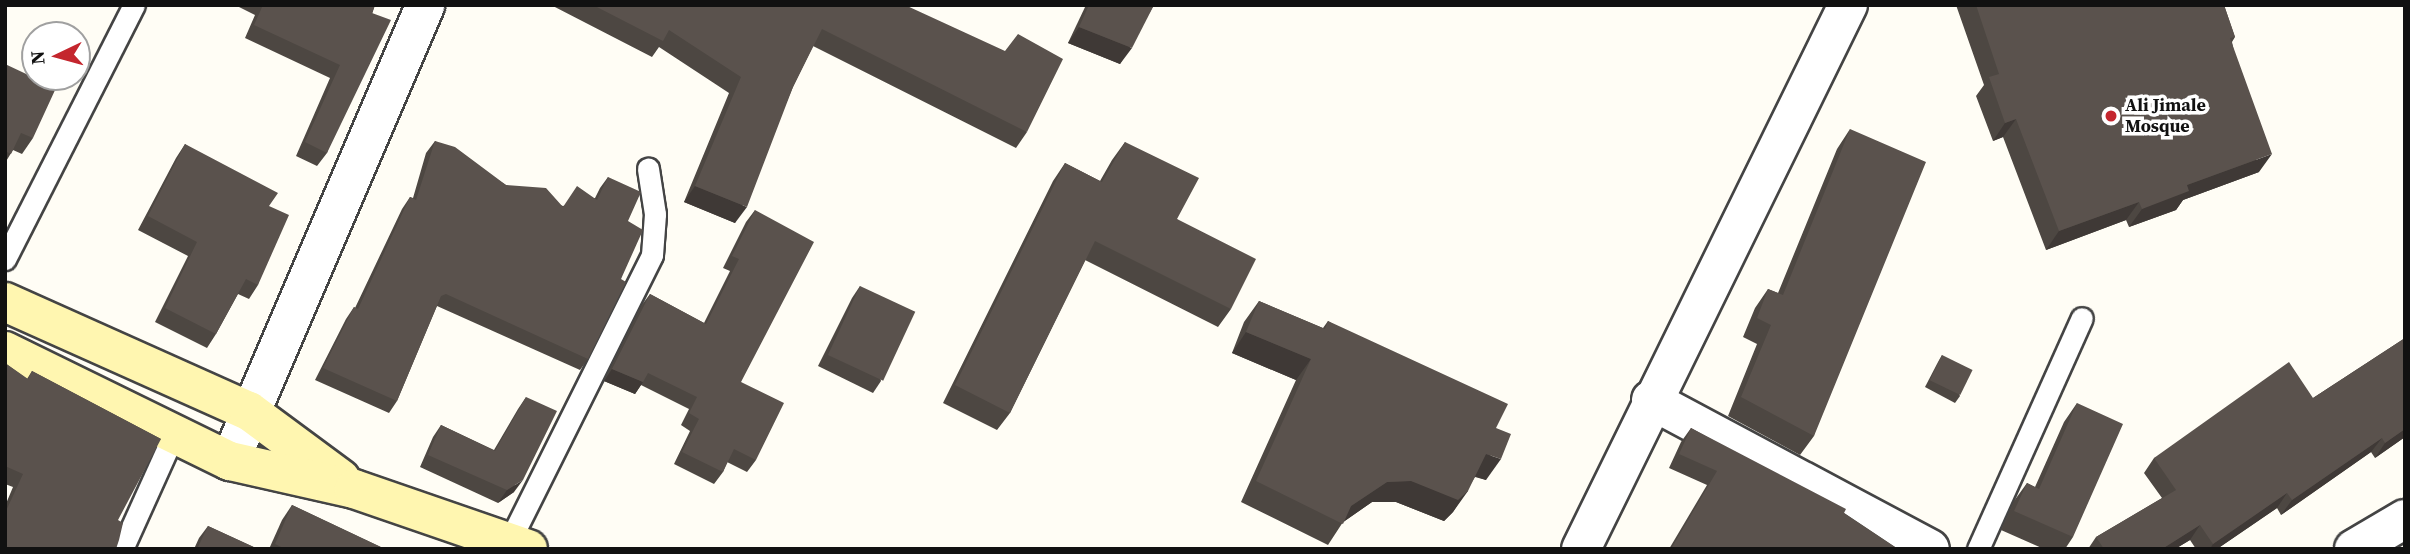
<!DOCTYPE html>
<style>
body{margin:0}
#map{position:relative;width:2410px;height:554px;overflow:hidden;background:#fffdf5;font-family:"Source Serif 4",serif}
div>[style]{position:absolute}
[style*='--x']{left:calc(var(--x)*1px);top:calc(var(--y)*1px);width:calc(var(--w)*1px);rotate:calc(var(--a)*1deg)}
.roads{filter:drop-shadow(2px 0 #444) drop-shadow(-2px 0 #444) drop-shadow(0 2px #444) drop-shadow(0 -2px #444)}
.service>*{height:21px;margin:-10.5px;padding:0 10.5px;transform-origin:10.5px;border-radius:10.5px;background:#fff}
.minor>*{height:38px;margin:-19px;padding:0 19px;transform-origin:19px;border-radius:19px;background:#fff}
.secondary>*{height:38px;margin:-19px;padding:0 19px;transform-origin:19px;border-radius:19px;background:#fff6b0}
.wall>*{inset:0;background:#4d4742}
.shaded-wall>*{inset:0;background:#3f3936}
.building>*{inset:0;background:#5a524d;transform-origin:0 0}
.dots>*{width:19px;height:19px;translate:-50% -50%;box-sizing:border-box;border:4px solid #fff;border-radius:50%}
span{translate:-50% -50%;white-space:nowrap;text-align:center;line-height:1.15;-webkit-text-stroke:7px #fff;paint-order:stroke}
.poi-label{font-size:18px;color:#111;font-weight:700}
.left{translate:0 -50%;text-align:left}
.frame{position:absolute;inset:0;border:7px solid #111;pointer-events:none}
.north{position:absolute;left:21px;top:21px;width:70px;height:70px;box-sizing:border-box;background:#fff;border:2px solid #a0a0a0;border-radius:50%;rotate:265deg;font-size:19px;font-weight:700;line-height:28px;text-align:center;color:#111}
.north::after{content:'';display:block;margin:auto;width:24px;height:32px;background:#c4262e;clip-path:polygon(50% 0,100% 100%,50% 72%,0 100%)}
</style>
<div id="map">
<div class="roads">
<div class="service">
<i style="--x:5;--y:259;--w:285;--a:-63.1"></i>
<i style="--x:510;--y:540;--w:318;--a:-63.5"></i>
<i style="--x:652;--y:255;--w:41;--a:-85.8"></i>
<i style="--x:655;--y:214;--w:46;--a:-98.8"></i>
<i style="--x:122;--y:549;--w:126;--a:-65.7"></i>
<i style="--x:1978;--y:549;--w:253;--a:-65.8"></i>
</div>
<div class="minor">
<i style="--x:1651;--y:400;--w:316;--a:28.1"></i>
<i style="--x:230;--y:461;--w:496;--a:-66.8"></i>
<i style="--x:1581;--y:549;--w:606;--a:-63.86"></i>
<i style="--x:2354;--y:549;--w:59;--a:-30.5"></i>
</div>
<div class="secondary">
<i style="--x:5;--y:302;--w:267;--a:24.1"></i>
<i style="--x:249;--y:411;--w:114;--a:36.5"></i>
<i style="--x:5;--y:351;--w:250;--a:26.1"></i>
<i style="--x:230;--y:461;--w:127;--a:12.7"></i>
<i style="--x:354;--y:489;--w:184;--a:19"></i>
</div>
</div>
<div class="wall">
<i style="clip-path:polygon(237px 5px,375px 5px,327px 153px,317px 166px,296px 156px,330px 78px,245px 38px,255px 15px,237px 6px)"></i>
<i style="clip-path:polygon(551px 5px,905px 5px,1027px 132px,1016px 148px,813px 46px,793px 87px,735px 223px,684px 202px,729px 93px,659px 47px,652px 57px)"></i>
<i style="clip-path:polygon(1086px 5px,1154px 5px,1120px 64px,1068px 43px)"></i>
<i style="clip-path:polygon(1956px 5px,2224px 5px,2235px 37px,2232px 42px,2259px 172px,2183px 200px,2176px 210px,2129px 227px,2126px 220px,2046px 250px,2003px 137px,1993px 141px,1976px 96px,1984px 85px)"></i>
<i style="clip-path:polygon(5px 64px,33px 138px,22px 154px,13px 150px,5px 163px)"></i>
<i style="clip-path:polygon(1850px 129px,1814px 436px,1800px 455px,1728px 416px,1757px 344px,1743px 337px,1755px 308px,1768px 289px,1778px 293px,1837px 149px)"></i>
<i style="clip-path:polygon(435px 141px,506px 185px,563px 206px,595px 198px,600px 188px,608px 177px,628px 221px,621px 279px,588px 359px,580px 370px,437px 306px,397px 401px,389px 413px,315px 380px,346px 319px,354px 307px,355px 308px,402px 209px,410px 197px,413px 198px,426px 153px)"></i>
<i style="clip-path:polygon(1125px 142px,1177px 219px,1231px 309px,1218px 327px,1085px 260px,1010px 413px,997px 430px,943px 403px,1053px 181px,1065px 163px,1100px 181px,1112px 160px)"></i>
<i style="clip-path:polygon(185px 144px,269px 206px,258px 285px,249px 299px,238px 294px,216px 334px,207px 348px,155px 322px,188px 256px,138px 230px,176px 158px)"></i>
<i style="clip-path:polygon(755px 210px,741px 382px,756px 460px,747px 472px,727px 462px,723px 472px,714px 484px,674px 464px,690px 431px,681px 425px,689px 409px,641px 385px,635px 394px,604px 381px,641px 306px,650px 294px,704px 323px,730px 271px,723px 268px,746px 222px)"></i>
<i style="clip-path:polygon(860px 286px,881px 381px,873px 393px,818px 366px,852px 298px)"></i>
<i style="clip-path:polygon(1259px 301px,1323px 328px,1328px 321px,1496px 428px,1486px 480px,1475px 477px,1453px 512px,1444px 521px,1396px 502px,1372px 502px,1343px 522px,1328px 545px,1241px 502px,1296px 380px,1232px 353px,1244px 322px)"></i>
<i style="clip-path:polygon(2405px 338px,2405px 437px,2375px 458px,2371px 452px,2281px 515px,2277px 508px,2217px 549px,2196px 549px,2190px 540px,2175px 549px,2088px 549px,2096px 537px,2162px 498px,2144px 473px,2154px 458px,2313px 398px)"></i>
<i style="clip-path:polygon(1942px 355px,1960px 396px,1955px 403px,1925px 387px,1938px 362px)"></i>
<i style="clip-path:polygon(5px 363px,27px 379px,32px 371px,161px 439px,5px 549px,5px 506px,13px 487px,5px 484px)"></i>
<i style="clip-path:polygon(526px 397px,514px 492px,498px 503px,420px 467px,433px 437px,441px 425px,494px 450px,518px 409px)"></i>
<i style="clip-path:polygon(2077px 403px,2073px 537px,2065px 549px,2044px 549px,2001px 530px,2014px 501px,2027px 483px,2035px 487px,2064px 422px)"></i>
<i style="clip-path:polygon(1691px 428px,1844px 513px,1898px 549px,1669px 549px,1707px 485px,1669px 468px,1681px 442px)"></i>
<i style="clip-path:polygon(292px 505px,385px 549px,269px 549px,282px 520px)"></i>
<i style="clip-path:polygon(208px 526px,258px 549px,194px 549px,199px 538px)"></i>
</div>
<div class="shaded-wall">
<i style="clip-path:polygon(1079px 27px,1132px 48px,1120px 64px,1068px 43px)"></i>
<i style="clip-path:polygon(2016px 119px,2003px 137px,1993px 141px,2005px 123px)"></i>
<i style="clip-path:polygon(2272px 154px,2259px 172px,2183px 200px,2176px 210px,2129px 227px,2142px 209px,2187px 185px)"></i>
<i style="clip-path:polygon(695px 186px,747px 207px,735px 223px,684px 202px)"></i>
<i style="clip-path:polygon(2139px 202px,2126px 220px,2046px 250px,2059px 231px)"></i>
<i style="clip-path:polygon(1246px 332px,1311px 359px,1296px 380px,1232px 353px)"></i>
<i style="clip-path:polygon(612px 369px,643px 382px,635px 394px,604px 381px)"></i>
<i style="clip-path:polygon(2405px 429px,2405px 437px,2375px 458px,2385px 443px)"></i>
<i style="clip-path:polygon(2382px 438px,2371px 452px,2281px 515px,2292px 500px)"></i>
<i style="clip-path:polygon(1486px 454px,1501px 459px,1486px 480px,1471px 475px)"></i>
<i style="clip-path:polygon(523px 480px,514px 492px,498px 503px,507px 490px)"></i>
<i style="clip-path:polygon(1411px 481px,1468px 491px,1453px 512px,1444px 521px,1396px 502px,1372px 502px,1342px 523px,1351px 506px,1387px 482px)"></i>
<i style="clip-path:polygon(2287px 493px,2277px 508px,2217px 549px,2210px 549px,2213px 544px)"></i>
<i style="clip-path:polygon(2200px 525px,2190px 540px,2175px 549px,2162px 549px)"></i>
</div>
<div class="building">
<i style="clip-path:polygon(263px 5px,375px 5px,372px 13px,391px 20px,327px 153px,305px 142px,340px 65px,254px 25px)"></i>
<i style="clip-path:polygon(593px 5px,905px 5px,1005px 51px,1018px 34px,1063px 59px,1027px 132px,822px 29px,793px 87px,747px 207px,695px 186px,741px 77px,669px 30px,663px 41px)"></i>
<i style="clip-path:polygon(1089px 5px,1154px 5px,1132px 48px,1079px 27px)"></i>
<i style="clip-path:polygon(1976px 5px,2224px 5px,2235px 37px,2230px 38px,2272px 154px,2187px 185px,2189px 191px,2142px 209px,2139px 202px,2059px 231px,2016px 119px,2005px 123px,1989px 77px,1999px 74px)"></i>
<i style="clip-path:polygon(5px 64px,56px 88px,33px 138px,21px 133px,11px 154px,5px 151px)"></i>
<i style="clip-path:polygon(1850px 129px,1926px 162px,1814px 436px,1741px 397px,1771px 325px,1757px 318px,1768px 289px,1783px 295px)"></i>
<i style="clip-path:polygon(435px 141px,455px 147px,506px 185px,546px 188px,563px 207px,577px 186px,597px 200px,608px 177px,641px 192px,628px 221px,643px 230px,621px 279px,626px 282px,588px 359px,446px 294px,441px 296px,397px 401px,323px 368px,354px 307px,358px 309px,410px 197px,416px 200px)"></i>
<i style="clip-path:polygon(1125px 142px,1199px 178px,1177px 219px,1256px 259px,1231px 309px,1095px 241px,1010px 413px,955px 385px,1065px 163px,1102px 182px)"></i>
<i style="clip-path:polygon(185px 144px,278px 193px,269px 206px,289px 215px,258px 285px,246px 279px,216px 334px,165px 308px,197px 242px,148px 216px)"></i>
<i style="clip-path:polygon(755px 210px,814px 242px,741px 382px,784px 403px,756px 460px,734px 449px,723px 472px,682px 452px,699px 419px,689px 413px,697px 397px,648px 373px,643px 382px,612px 369px,650px 294px,706px 324px,739px 259px,732px 256px)"></i>
<i style="left:860px;top:286px;width:61px;height:76px;rotate:25deg"></i>
<i style="clip-path:polygon(1259px 301px,1325px 329px,1328px 321px,1508px 404px,1496px 428px,1511px 434px,1501px 459px,1486px 454px,1468px 491px,1458px 500px,1411px 481px,1387px 482px,1351px 506px,1343px 524px,1256px 481px,1311px 359px,1246px 332px)"></i>
<i style="clip-path:polygon(2405px 338px,2405px 429px,2385px 443px,2382px 438px,2292px 500px,2287px 493px,2213px 544px,2200px 525px,2162px 549px,2104px 549px,2096px 537px,2176px 490px,2154px 458px,2289px 362px,2313px 398px)"></i>
<i style="left:1942px;top:355px;width:34px;height:28px;rotate:26deg"></i>
<i style="clip-path:polygon(5px 363px,28px 379px,32px 371px,161px 439px,118px 520px,123px 523px,119px 540px,116px 549px,5px 549px,5px 513px,23px 474px,5px 466px)"></i>
<i style="clip-path:polygon(526px 397px,557px 411px,523px 480px,507px 490px,428px 455px,441px 425px,495px 451px)"></i>
<i style="clip-path:polygon(2077px 403px,2123px 424px,2073px 537px,2014px 511px,2027px 483px,2039px 489px)"></i>
<i style="clip-path:polygon(1691px 428px,1846px 509px,1844px 513px,1898px 549px,1671px 549px,1717px 471px,1679px 454px)"></i>
<i style="clip-path:polygon(292px 505px,385px 549px,285px 549px,275px 544px)"></i>
<i style="clip-path:polygon(208px 526px,258px 549px,197px 549px)"></i>
</div>
<div class="dots">
<i style="left:2111px;top:116px;background:#c4262e"></i>
</div>
<div class="poi-label">
<span class="left" style="left:2125px;top:116px">Ali Jimale<br>Mosque</span>
</div>
<div class="frame"></div>
<div class="north">N</div>
</div>
